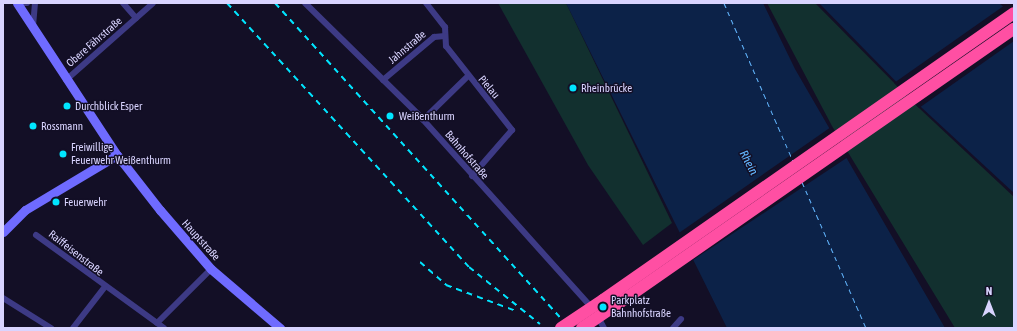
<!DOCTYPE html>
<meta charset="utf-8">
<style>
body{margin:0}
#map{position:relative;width:1017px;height:331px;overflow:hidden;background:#130f26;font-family:"Asap Condensed",sans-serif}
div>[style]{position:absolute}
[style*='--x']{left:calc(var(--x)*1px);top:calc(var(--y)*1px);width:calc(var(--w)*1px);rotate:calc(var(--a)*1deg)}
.green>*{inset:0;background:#12302f}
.water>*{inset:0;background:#0c2248}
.pier>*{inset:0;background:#130f26}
.ferry>*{height:1px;margin-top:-0.5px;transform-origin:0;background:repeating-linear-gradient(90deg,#62b6ff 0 5px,transparent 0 9px)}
.street>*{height:6px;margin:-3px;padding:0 3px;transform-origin:3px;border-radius:3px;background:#3d3a85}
.secondary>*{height:9px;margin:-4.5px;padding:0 4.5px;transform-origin:4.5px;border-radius:4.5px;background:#6f6bff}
.highway>*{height:12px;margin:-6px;padding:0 6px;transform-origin:6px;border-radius:6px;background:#ff4fa3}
.rail>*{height:2px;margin-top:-1px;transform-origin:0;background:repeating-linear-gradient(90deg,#00e5ff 0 6px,transparent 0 11px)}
.highway-bridge>*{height:12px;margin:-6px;padding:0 6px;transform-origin:6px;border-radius:6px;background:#ff4fa3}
.dots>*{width:11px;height:11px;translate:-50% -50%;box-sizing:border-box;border:2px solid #130f26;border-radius:50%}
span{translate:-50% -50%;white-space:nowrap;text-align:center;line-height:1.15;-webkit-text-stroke:3px #130f26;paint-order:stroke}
.street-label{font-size:11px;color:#d9d4ff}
.poi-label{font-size:11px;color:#d9d4ff}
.left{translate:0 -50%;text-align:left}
.water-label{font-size:12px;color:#62b6ff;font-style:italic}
.frame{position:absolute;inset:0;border:4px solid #d9d4ff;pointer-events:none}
.north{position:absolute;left:969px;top:283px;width:40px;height:40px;-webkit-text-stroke:3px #130f26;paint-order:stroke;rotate:0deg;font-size:11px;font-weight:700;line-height:16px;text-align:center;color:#d9d4ff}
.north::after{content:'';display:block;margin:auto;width:14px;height:18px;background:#d9d4ff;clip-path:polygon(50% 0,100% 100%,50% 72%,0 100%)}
</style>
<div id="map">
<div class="green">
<i style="clip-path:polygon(498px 3px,566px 3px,672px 223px,643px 245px,588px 165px)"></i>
<i style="clip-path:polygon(767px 3px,815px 3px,919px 108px,1014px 197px,1014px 328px,955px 328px,832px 126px)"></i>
</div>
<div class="water">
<i style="clip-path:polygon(566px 3px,763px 3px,795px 69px,945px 328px,727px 328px)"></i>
<i style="clip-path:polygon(819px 3px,999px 3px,1014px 16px,1014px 193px,921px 107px)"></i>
</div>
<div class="pier">
<i style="clip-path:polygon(1005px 5px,1014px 13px,1014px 41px,919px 108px,894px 83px)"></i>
<i style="clip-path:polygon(831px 127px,848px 157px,690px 262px,676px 235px)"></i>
</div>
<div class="ferry">
<i style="--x:724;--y:3;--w:172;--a:66.4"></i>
<i style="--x:802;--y:182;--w:159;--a:66.3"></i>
</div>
<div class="street">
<i style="--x:17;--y:3;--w:10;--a:0"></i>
<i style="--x:123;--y:3;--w:20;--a:49"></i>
<i style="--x:305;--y:3;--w:158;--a:44.5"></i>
<i style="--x:418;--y:114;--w:261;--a:48.1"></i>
<i style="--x:426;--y:3;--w:31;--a:52"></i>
<i style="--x:445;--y:27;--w:19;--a:87"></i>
<i style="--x:446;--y:46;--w:107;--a:51.8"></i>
<i style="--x:512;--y:130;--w:61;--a:131"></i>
<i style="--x:33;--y:26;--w:23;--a:-85"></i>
<i style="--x:66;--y:80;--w:116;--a:-41.5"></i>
<i style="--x:383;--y:80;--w:67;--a:-40.1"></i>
<i style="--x:434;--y:37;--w:11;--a:-5"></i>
<i style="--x:423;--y:120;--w:62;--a:-44.3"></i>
<i style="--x:36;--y:235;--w:158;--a:36"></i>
<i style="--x:3;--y:298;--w:57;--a:32"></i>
<i style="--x:597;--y:315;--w:15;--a:62"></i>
<i style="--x:157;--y:323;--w:76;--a:-45"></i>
<i style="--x:73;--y:328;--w:51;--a:-52.2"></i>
<i style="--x:673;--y:328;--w:12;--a:-48"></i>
</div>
<div class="secondary">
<i style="--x:17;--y:3;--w:182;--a:56.7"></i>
<i style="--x:117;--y:155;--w:70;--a:52"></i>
<i style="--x:160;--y:210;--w:78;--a:49.2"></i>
<i style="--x:211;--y:269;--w:91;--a:40.5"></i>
<i style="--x:3;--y:232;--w:31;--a:-45"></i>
<i style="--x:25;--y:210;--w:107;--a:-30.9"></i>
</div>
<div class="highway">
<i style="--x:603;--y:300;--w:501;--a:-34.93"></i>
<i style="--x:609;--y:310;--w:493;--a:-34.8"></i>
</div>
<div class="rail">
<i style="--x:227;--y:3;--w:358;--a:47.5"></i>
<i style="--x:469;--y:267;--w:91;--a:38.8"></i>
<i style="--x:275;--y:3;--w:439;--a:47.8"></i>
<i style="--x:420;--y:262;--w:35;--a:41"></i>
<i style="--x:446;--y:285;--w:75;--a:20.4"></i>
</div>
<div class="highway-bridge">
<i style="--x:561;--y:328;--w:50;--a:-33.7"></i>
<i style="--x:582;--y:328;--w:32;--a:-34"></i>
</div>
<div class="dots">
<i style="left:573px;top:88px;background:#00e5ff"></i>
<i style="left:67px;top:106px;background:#00e5ff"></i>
<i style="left:390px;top:116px;background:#00e5ff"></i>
<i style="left:33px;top:126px;background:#00e5ff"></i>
<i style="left:63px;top:154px;background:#00e5ff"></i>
<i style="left:56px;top:202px;background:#00e5ff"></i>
<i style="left:603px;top:307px;background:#00e5ff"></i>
</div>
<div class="street-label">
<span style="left:94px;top:42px;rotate:-41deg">Obere Fährstraße</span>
<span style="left:407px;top:47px;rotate:-40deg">Jahnstraße</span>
<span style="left:489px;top:87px;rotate:50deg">Pielau</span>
<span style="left:467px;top:155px;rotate:49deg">Bahnhofstraße</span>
<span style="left:201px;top:240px;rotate:48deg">Hauptstraße</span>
<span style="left:76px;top:253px;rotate:38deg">Raiffeisenstraße</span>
</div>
<div class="poi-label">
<span class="left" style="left:581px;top:88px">Rheinbrücke</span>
<span class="left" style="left:75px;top:106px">Durchblick Esper</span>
<span class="left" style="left:399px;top:116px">Weißenthurm</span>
<span class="left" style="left:41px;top:126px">Rossmann</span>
<span class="left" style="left:71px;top:154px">Freiwillige<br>Feuerwehr Weißenthurm</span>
<span class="left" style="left:64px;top:202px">Feuerwehr</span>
<span class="left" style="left:611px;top:307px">Parkplatz<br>Bahnhofstraße</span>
</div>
<div class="water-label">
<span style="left:748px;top:163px;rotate:62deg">Rhein</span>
</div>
<div class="frame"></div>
<div class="north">N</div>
</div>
